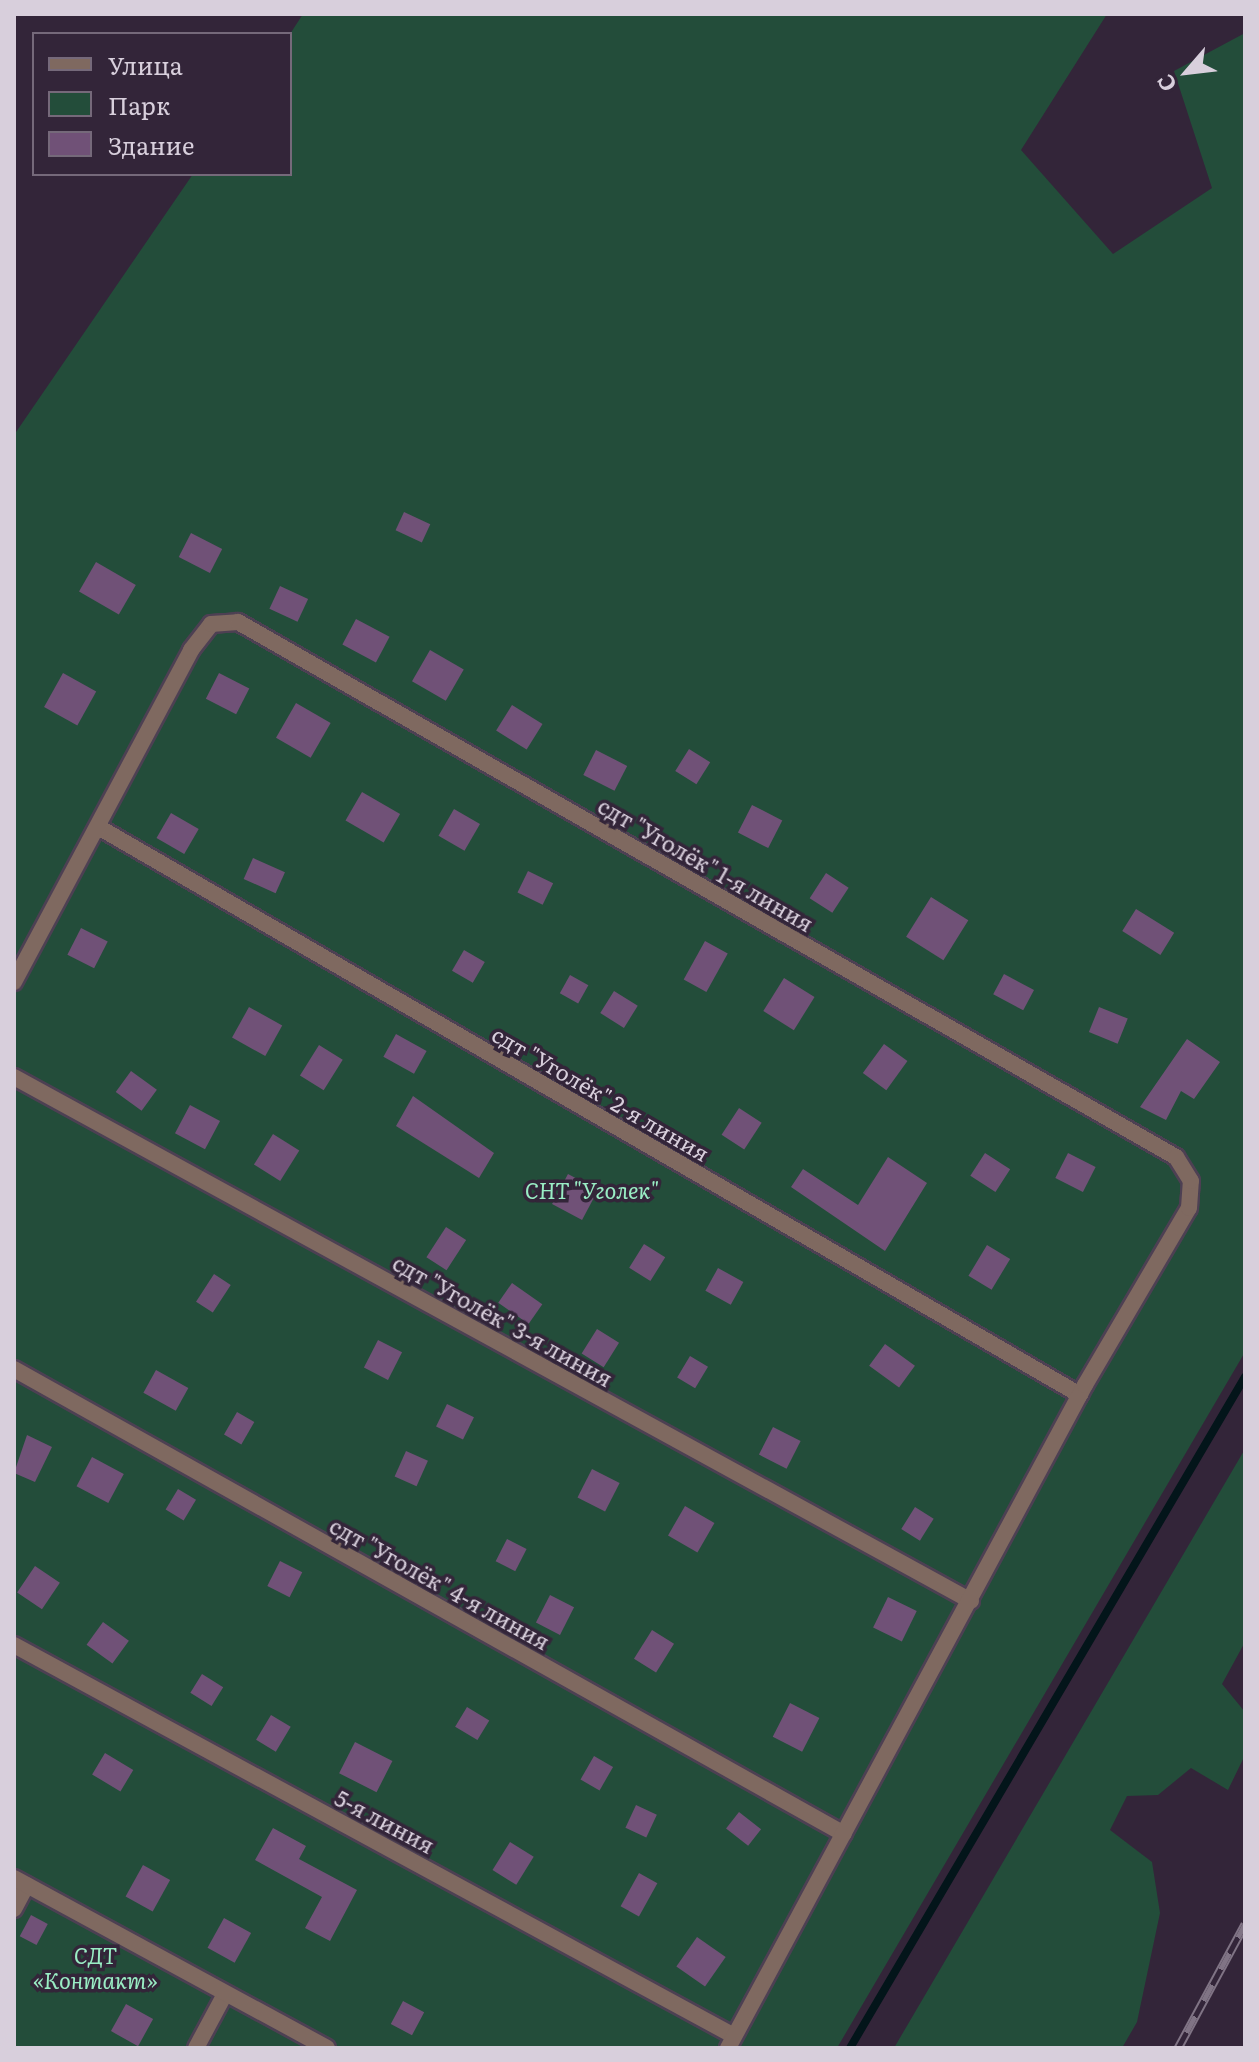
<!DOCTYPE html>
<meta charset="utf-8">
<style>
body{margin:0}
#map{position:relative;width:1259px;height:2062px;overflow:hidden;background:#332539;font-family:Literata,serif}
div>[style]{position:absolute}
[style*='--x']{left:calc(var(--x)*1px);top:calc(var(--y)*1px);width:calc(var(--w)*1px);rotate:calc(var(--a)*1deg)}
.green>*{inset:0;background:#234d3a}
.stream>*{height:8px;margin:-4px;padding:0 4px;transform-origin:4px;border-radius:4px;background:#03151a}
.building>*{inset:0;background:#705177;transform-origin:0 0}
.roads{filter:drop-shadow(2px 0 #4d4053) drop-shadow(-2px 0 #4d4053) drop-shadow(0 2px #4d4053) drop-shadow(0 -2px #4d4053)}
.service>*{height:16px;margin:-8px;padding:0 8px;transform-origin:8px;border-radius:8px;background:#7f6960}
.minor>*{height:16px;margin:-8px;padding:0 8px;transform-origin:8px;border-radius:8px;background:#7f6960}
.rail>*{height:9px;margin-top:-4.5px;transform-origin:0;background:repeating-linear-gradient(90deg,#332539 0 18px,#807485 0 36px);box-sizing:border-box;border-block:2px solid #807485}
span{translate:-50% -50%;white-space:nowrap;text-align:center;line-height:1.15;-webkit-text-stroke:7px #332539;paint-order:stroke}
.street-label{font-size:22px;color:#d8cfdc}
.park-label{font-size:22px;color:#99edc4;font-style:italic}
.frame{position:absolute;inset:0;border:16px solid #d8cfdc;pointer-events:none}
.legend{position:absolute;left:32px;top:32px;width:260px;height:144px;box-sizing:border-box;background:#332539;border:2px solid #75697a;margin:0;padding:10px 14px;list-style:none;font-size:24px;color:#d8cfdc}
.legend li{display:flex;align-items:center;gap:16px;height:40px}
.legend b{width:40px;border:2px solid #75697a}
.north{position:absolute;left:1147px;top:32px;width:80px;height:80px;-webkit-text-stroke:6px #332539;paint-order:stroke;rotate:242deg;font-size:22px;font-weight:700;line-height:32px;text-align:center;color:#d8cfdc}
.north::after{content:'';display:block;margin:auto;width:28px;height:36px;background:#d8cfdc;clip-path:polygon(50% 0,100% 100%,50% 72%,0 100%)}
</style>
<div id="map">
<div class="green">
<i style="clip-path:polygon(303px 14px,1107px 14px,1021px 150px,1113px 254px,1212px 188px,1174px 71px,1245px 33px,1245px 1352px,837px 2048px,14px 2048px,14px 435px,193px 174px,290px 174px,290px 34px)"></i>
<i style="clip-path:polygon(1245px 1449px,1245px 1642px,1222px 1684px,1245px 1712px,1245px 1755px,1228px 1790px,1191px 1768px,1158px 1795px,1127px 1796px,1110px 1830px,1152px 1862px,1160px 1913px,1137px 2022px,1122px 2048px,894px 2048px)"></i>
</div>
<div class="stream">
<i style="--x:850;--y:2048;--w:779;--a:-59.52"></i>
</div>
<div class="building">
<i style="left:404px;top:512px;width:29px;height:20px;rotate:25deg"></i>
<i style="left:191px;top:533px;width:35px;height:27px;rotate:27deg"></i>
<i style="left:96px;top:562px;width:46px;height:34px;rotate:30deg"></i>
<i style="left:280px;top:586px;width:31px;height:25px;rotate:25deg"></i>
<i style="left:356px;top:619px;width:38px;height:29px;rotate:28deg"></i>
<i style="left:430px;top:650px;width:39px;height:36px;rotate:30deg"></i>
<i style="left:63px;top:673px;width:38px;height:39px;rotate:29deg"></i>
<i style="left:219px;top:673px;width:34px;height:29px;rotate:27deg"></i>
<i style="left:296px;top:703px;width:40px;height:40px;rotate:30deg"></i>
<i style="left:512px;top:705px;width:36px;height:30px;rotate:32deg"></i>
<i style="left:689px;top:749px;width:25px;height:26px;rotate:32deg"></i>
<i style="left:596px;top:750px;width:35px;height:28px;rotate:27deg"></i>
<i style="left:362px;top:792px;width:44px;height:33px;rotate:30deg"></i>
<i style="left:752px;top:805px;width:34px;height:31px;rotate:27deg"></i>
<i style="left:454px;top:809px;width:30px;height:31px;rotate:30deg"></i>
<i style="left:171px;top:813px;width:32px;height:29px;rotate:30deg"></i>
<i style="left:253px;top:858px;width:35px;height:23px;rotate:24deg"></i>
<i style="left:528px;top:871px;width:28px;height:24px;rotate:26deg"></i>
<i style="left:826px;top:873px;width:27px;height:30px;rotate:33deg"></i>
<i style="left:931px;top:897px;width:44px;height:47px;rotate:32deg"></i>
<i style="left:1136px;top:909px;width:45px;height:26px;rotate:32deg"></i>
<i style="left:81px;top:928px;width:30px;height:30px;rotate:27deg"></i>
<i style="left:705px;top:941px;width:26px;height:44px;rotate:29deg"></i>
<i style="left:464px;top:950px;width:24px;height:24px;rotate:30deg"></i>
<i style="left:1004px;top:974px;width:34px;height:23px;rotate:28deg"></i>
<i style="left:570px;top:975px;width:21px;height:21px;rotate:29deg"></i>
<i style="left:784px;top:978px;width:36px;height:39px;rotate:32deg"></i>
<i style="left:614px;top:991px;width:28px;height:26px;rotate:32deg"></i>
<i style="left:249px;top:1007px;width:38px;height:35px;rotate:29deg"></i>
<i style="left:1099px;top:1007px;width:31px;height:27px;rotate:22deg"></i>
<i style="left:396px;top:1034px;width:35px;height:26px;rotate:29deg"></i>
<i style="clip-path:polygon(1187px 1039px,1220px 1062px,1194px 1099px,1181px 1091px,1166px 1120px,1140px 1107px)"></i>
<i style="left:884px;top:1044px;width:29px;height:36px;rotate:36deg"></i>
<i style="left:319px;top:1045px;width:28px;height:36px;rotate:32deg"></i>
<i style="left:131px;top:1071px;width:32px;height:26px;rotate:36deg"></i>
<i style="clip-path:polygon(413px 1096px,494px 1153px,479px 1178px,396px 1126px)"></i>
<i style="left:190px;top:1105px;width:34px;height:32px;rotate:28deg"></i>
<i style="left:739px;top:1108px;width:27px;height:32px;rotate:33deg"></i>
<i style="left:273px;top:1134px;width:31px;height:36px;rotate:32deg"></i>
<i style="left:985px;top:1153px;width:30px;height:27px;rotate:33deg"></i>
<i style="left:1068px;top:1153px;width:31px;height:28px;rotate:27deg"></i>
<i style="clip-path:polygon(888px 1157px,927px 1183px,885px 1251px,791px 1187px,803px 1169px,858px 1205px)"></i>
<i style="left:568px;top:1174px;width:34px;height:34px;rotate:28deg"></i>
<i style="left:446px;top:1227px;width:24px;height:36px;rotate:33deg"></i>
<i style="left:644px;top:1244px;width:25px;height:28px;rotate:32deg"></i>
<i style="left:987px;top:1245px;width:27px;height:36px;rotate:31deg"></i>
<i style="left:718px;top:1268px;width:29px;height:26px;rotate:29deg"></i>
<i style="left:214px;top:1274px;width:20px;height:33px;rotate:33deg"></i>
<i style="left:512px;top:1283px;width:37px;height:24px;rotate:35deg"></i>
<i style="left:597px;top:1329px;width:26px;height:29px;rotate:32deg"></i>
<i style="left:378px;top:1340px;width:27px;height:31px;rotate:27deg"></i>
<i style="left:885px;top:1344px;width:37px;height:27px;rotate:36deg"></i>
<i style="left:690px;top:1356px;width:21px;height:25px;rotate:31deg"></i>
<i style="left:156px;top:1370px;width:37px;height:26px;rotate:29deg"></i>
<i style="left:447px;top:1404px;width:30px;height:25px;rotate:26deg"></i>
<i style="left:237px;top:1412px;width:20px;height:26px;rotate:30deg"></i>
<i style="left:773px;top:1427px;width:31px;height:31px;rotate:27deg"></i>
<i style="clip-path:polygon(27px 1435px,52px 1447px,35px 1482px,14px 1473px)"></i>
<i style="left:406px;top:1451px;width:24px;height:28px;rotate:24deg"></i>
<i style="left:92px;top:1457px;width:36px;height:33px;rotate:28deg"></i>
<i style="left:592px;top:1469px;width:31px;height:32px;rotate:27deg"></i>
<i style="left:178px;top:1489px;width:21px;height:24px;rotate:31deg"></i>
<i style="left:685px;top:1506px;width:34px;height:34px;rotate:30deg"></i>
<i style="left:915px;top:1507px;width:22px;height:26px;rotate:32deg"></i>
<i style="left:507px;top:1539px;width:22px;height:25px;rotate:27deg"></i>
<i style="left:280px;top:1561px;width:25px;height:28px;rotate:27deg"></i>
<i style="left:35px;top:1566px;width:30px;height:32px;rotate:34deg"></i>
<i style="left:550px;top:1595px;width:27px;height:31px;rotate:27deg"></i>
<i style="left:888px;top:1597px;width:32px;height:34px;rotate:26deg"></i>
<i style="left:103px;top:1622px;width:32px;height:28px;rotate:36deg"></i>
<i style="left:652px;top:1630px;width:26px;height:34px;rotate:32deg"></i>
<i style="left:202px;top:1674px;width:25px;height:22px;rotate:32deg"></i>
<i style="left:790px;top:1703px;width:33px;height:38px;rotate:27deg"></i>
<i style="left:467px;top:1707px;width:26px;height:23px;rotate:31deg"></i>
<i style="left:271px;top:1715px;width:23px;height:29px;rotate:31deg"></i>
<i style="left:355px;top:1742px;width:42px;height:35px;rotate:27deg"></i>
<i style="left:105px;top:1753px;width:33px;height:25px;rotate:31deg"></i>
<i style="left:594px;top:1756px;width:22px;height:27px;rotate:30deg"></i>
<i style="left:636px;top:1805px;width:23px;height:25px;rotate:25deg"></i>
<i style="left:739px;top:1812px;width:28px;height:21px;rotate:38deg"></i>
<i style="clip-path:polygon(273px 1828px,306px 1846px,299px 1859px,357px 1890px,330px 1941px,305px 1928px,322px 1897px,255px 1860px)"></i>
<i style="left:510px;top:1842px;width:28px;height:33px;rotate:32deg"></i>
<i style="left:143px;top:1865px;width:31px;height:36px;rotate:29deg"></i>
<i style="left:639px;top:1873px;width:21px;height:38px;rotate:29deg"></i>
<i style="left:31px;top:1915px;width:19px;height:24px;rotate:28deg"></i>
<i style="left:224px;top:1918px;width:31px;height:34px;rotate:29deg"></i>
<i style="left:697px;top:1937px;width:35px;height:36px;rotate:35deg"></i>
<i style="left:403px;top:2001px;width:24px;height:26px;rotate:28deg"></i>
<i style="left:126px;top:2004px;width:31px;height:31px;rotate:29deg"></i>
</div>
<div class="roads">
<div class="service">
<i style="--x:100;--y:828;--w:1132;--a:30.05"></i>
<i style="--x:14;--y:982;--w:376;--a:-61.9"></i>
<i style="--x:191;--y:650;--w:33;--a:-52"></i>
<i style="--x:211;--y:624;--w:27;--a:-4"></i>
<i style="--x:238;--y:622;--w:1080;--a:29.7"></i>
<i style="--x:14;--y:1077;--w:1091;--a:28.7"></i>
<i style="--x:14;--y:1369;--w:951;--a:29.26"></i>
<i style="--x:14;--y:1645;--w:819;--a:28.5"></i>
<i style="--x:14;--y:1909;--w:27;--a:-62"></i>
<i style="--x:196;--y:2048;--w:61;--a:-61.8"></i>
</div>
<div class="minor">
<i style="--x:14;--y:1878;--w:356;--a:28.5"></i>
<i style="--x:728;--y:2048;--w:753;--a:-61.7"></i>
<i style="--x:1085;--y:1385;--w:205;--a:-59.6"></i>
<i style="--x:1189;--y:1208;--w:27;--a:-86"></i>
<i style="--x:1191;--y:1181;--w:28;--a:-122"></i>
</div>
</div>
<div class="rail">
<i style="--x:1178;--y:2048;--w:141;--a:-61.6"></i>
</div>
<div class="street-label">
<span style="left:706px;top:864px;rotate:30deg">сдт "Уголёк" 1-я линия</span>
<span style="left:601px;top:1093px;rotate:30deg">сдт "Уголёк" 2-я линия</span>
<span style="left:503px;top:1320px;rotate:29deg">сдт "Уголёк" 3-я линия</span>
<span style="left:440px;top:1583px;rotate:29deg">сдт "Уголёк" 4-я линия</span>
<span style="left:385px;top:1821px;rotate:28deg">5-я линия</span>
</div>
<div class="park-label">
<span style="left:592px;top:1190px">СНТ "Уголек"</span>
<span style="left:95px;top:1967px">СДТ<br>«Контакт»</span>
</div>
<div class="frame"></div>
<ul class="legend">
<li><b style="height:10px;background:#7f6960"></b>Улица</li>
<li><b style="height:22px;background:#234d3a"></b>Парк</li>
<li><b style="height:22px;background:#705177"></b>Здание</li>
</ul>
<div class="north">С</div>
</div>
